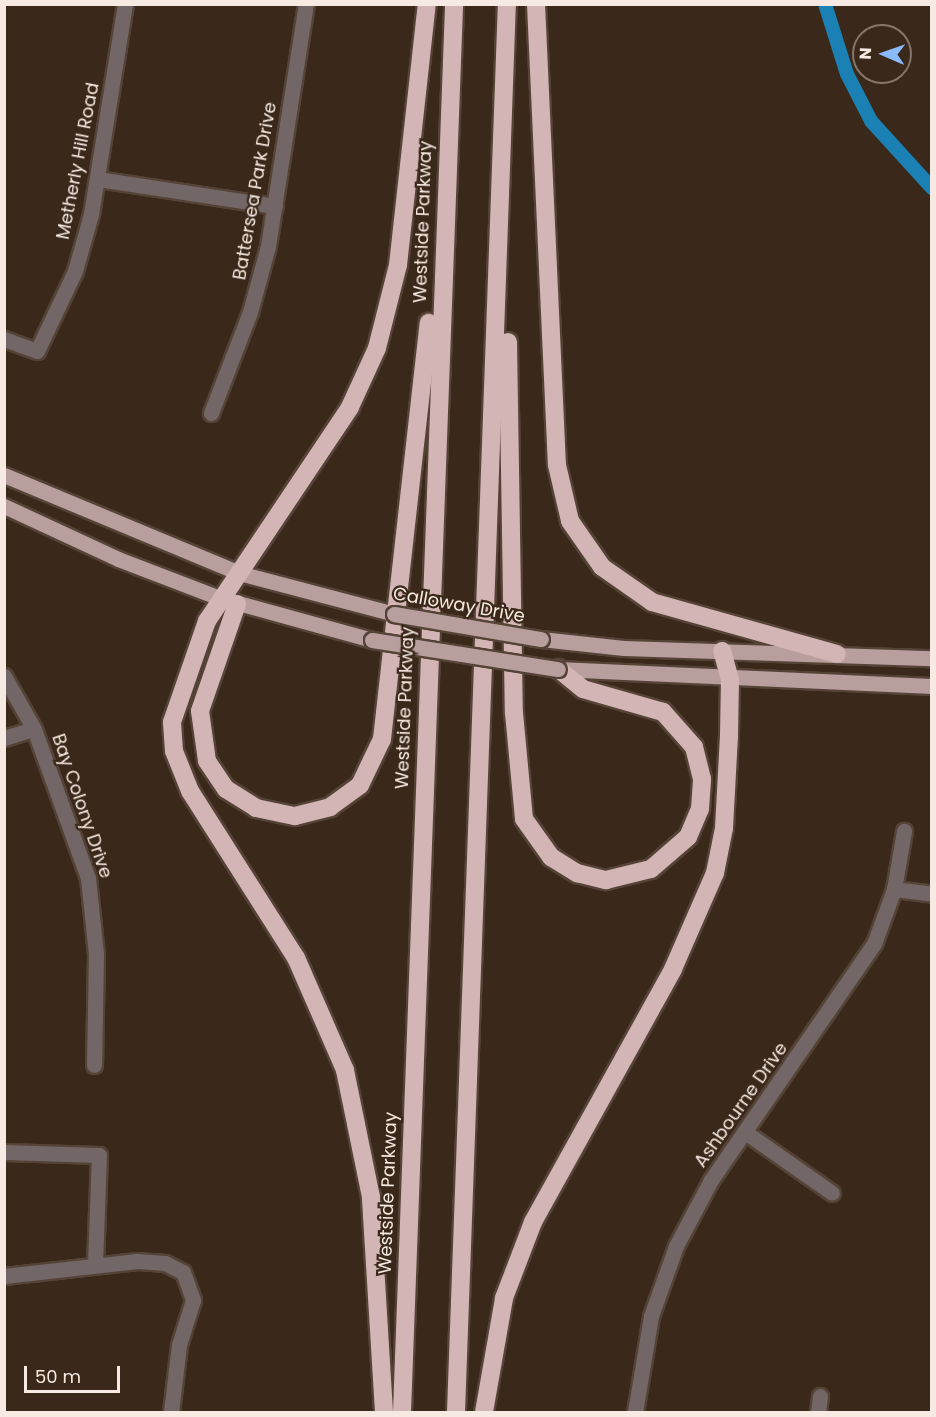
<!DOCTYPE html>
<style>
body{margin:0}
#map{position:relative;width:936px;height:1417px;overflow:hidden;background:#3a281a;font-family:Poppins,sans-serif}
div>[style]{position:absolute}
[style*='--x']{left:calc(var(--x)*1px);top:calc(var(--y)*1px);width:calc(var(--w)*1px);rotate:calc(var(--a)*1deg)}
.canal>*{height:14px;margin:-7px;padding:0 7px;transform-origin:7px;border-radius:7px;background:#1b80b3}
.roads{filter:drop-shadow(2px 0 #544336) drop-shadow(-2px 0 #544336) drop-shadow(0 2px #544336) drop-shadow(0 -2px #544336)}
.minor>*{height:15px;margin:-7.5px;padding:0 7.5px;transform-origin:7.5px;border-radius:7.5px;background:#726666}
.major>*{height:15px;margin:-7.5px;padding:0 7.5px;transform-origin:7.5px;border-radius:7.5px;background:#b89f9e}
.highway>*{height:18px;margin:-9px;padding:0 9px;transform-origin:9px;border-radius:9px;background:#d4b5b5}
.bridges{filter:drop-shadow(2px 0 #544336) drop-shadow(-2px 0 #544336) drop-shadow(0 2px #544336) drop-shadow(0 -2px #544336)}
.major-bridge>*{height:15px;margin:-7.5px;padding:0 7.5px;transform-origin:7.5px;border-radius:7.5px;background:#b89f9e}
span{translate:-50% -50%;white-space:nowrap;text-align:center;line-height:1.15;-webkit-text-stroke:4.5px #3a281a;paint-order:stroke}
.street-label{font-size:18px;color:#f7eae2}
.frame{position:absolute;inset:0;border:6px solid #f7eae2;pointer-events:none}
.north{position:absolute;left:852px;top:24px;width:60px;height:60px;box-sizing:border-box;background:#3a281a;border:2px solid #86766a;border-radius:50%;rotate:272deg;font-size:16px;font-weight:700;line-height:24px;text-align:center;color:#f7eae2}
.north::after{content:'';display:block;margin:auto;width:21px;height:27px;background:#8abafc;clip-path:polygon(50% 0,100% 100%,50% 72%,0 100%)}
.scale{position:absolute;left:24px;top:1366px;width:96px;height:27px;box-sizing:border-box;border:3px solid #f7eae2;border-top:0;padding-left:8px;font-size:18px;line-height:21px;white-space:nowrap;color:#f7eae2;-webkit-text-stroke:4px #3a281a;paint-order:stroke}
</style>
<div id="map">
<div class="canal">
<i style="--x:825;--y:4;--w:73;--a:72.6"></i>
<i style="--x:847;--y:74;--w:53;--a:62.9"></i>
<i style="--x:871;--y:121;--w:91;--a:47.7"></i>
</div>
<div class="roads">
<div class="minor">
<i style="--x:98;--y:179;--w:179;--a:8.7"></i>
<i style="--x:4;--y:339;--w:35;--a:20"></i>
<i style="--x:37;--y:351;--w:89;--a:-64.6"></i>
<i style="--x:75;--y:271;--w:59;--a:-74.3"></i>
<i style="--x:91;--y:214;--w:213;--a:-80.8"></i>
<i style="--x:211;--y:413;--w:108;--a:-68.9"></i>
<i style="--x:250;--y:312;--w:68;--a:-74.7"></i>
<i style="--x:268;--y:246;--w:245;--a:-81.1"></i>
<i style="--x:4;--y:676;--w:61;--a:60.5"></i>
<i style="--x:34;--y:729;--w:158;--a:70.1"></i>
<i style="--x:88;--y:878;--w:76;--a:84"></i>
<i style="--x:96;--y:954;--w:111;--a:91"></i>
<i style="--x:4;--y:738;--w:31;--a:-17"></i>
<i style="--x:894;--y:889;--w:38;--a:7"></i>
<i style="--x:745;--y:1132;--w:106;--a:35"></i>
<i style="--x:4;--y:1152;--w:95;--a:1.8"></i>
<i style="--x:99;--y:1155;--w:108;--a:92.1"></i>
<i style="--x:4;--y:1276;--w:134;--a:-6.4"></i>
<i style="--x:137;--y:1261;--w:28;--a:4"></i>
<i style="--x:165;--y:1263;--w:20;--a:27"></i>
<i style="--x:183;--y:1272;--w:30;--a:70"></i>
<i style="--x:193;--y:1300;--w:47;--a:107.3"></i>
<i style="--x:179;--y:1345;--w:67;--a:96.8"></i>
<i style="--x:635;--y:1412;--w:97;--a:-80.5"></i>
<i style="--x:651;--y:1316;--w:74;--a:-70.3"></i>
<i style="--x:676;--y:1246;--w:75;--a:-62.1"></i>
<i style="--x:711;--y:1180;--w:287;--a:-55.4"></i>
<i style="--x:874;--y:944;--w:59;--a:-70"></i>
<i style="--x:894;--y:889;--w:59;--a:-80.2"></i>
<i style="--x:818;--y:1412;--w:16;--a:-83"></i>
</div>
<div class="major">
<i style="--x:4;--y:475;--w:255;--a:22.6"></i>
<i style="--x:239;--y:573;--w:160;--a:14.8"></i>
<i style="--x:4;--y:506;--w:126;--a:24.9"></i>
<i style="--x:118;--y:559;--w:109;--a:20.9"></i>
<i style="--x:220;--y:598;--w:158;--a:15.4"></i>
<i style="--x:541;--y:639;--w:83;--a:6.2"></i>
<i style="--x:624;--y:648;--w:308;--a:1.9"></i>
<i style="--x:558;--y:669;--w:374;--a:2.6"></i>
</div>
<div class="highway">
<i style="--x:536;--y:4;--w:461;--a:87.4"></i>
<i style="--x:557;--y:465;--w:57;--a:76.9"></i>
<i style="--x:570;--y:521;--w:56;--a:55.2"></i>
<i style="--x:602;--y:567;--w:61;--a:35"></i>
<i style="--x:652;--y:602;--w:192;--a:15.7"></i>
<i style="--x:508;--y:342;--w:371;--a:89.1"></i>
<i style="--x:514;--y:713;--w:106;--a:84.6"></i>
<i style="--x:524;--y:819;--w:47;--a:54.6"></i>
<i style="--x:551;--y:857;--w:31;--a:32"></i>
<i style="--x:577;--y:873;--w:30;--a:14"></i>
<i style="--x:606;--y:880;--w:46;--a:-13.7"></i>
<i style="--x:651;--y:869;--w:49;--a:-40.9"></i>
<i style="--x:688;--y:837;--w:30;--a:-67"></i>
<i style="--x:700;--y:809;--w:30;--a:-86"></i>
<i style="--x:702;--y:779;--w:33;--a:-104"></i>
<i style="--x:694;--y:747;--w:47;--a:-131.5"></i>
<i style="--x:663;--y:712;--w:83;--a:-164"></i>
<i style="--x:583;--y:689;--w:32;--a:-141"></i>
<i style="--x:237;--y:604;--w:113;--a:109.1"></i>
<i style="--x:200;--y:711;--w:50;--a:82"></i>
<i style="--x:207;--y:761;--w:34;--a:56"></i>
<i style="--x:226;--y:789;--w:36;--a:32"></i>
<i style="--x:256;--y:808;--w:40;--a:12"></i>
<i style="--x:295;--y:816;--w:36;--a:-14"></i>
<i style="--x:330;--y:807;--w:37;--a:-36"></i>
<i style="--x:360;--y:785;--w:51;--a:-64.4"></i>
<i style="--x:382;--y:739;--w:419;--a:-83.6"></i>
<i style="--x:384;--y:1412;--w:215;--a:-93.5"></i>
<i style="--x:371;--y:1197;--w:130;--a:-101.6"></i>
<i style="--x:345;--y:1070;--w:122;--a:-113.6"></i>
<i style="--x:296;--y:958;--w:198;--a:-122.4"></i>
<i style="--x:190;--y:791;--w:43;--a:-111.8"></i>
<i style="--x:174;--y:751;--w:29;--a:-94"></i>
<i style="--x:172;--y:722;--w:107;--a:-70.9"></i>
<i style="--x:207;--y:621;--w:257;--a:-56.2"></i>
<i style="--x:350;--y:407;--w:65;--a:-65.4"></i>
<i style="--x:377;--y:348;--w:86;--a:-75.8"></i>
<i style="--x:398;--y:265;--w:263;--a:-83.7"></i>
<i style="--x:402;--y:1412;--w:1409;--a:-87.88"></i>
<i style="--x:456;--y:1412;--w:1409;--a:-87.93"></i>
<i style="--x:484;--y:1412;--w:116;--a:-80"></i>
<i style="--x:504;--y:1298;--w:81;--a:-69.1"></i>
<i style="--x:533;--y:1222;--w:289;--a:-61"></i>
<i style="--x:673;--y:969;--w:105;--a:-66.4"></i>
<i style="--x:715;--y:873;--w:46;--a:-78.7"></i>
<i style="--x:724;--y:828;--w:92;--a:-86.9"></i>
<i style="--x:729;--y:736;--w:56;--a:-89"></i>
<i style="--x:730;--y:680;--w:30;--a:-105"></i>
</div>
</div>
<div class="bridges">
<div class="major-bridge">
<i style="--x:394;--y:614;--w:149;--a:9.7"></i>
<i style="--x:372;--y:640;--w:188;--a:8.9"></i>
</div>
</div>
<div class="street-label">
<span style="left:78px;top:161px;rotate:-79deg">Metherly Hill Road</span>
<span style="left:255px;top:191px;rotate:-80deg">Battersea Park Drive</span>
<span style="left:423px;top:222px;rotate:-88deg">Westside Parkway</span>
<span style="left:459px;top:605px;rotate:10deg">Calloway Drive</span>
<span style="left:405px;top:708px;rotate:-88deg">Westside Parkway</span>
<span style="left:82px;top:806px;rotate:71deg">Bay Colony Drive</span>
<span style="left:741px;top:1105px;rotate:-55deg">Ashbourne Drive</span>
<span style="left:388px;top:1193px;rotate:-88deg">Westside Parkway</span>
</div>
<div class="frame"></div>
<div class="north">N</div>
<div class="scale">50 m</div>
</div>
